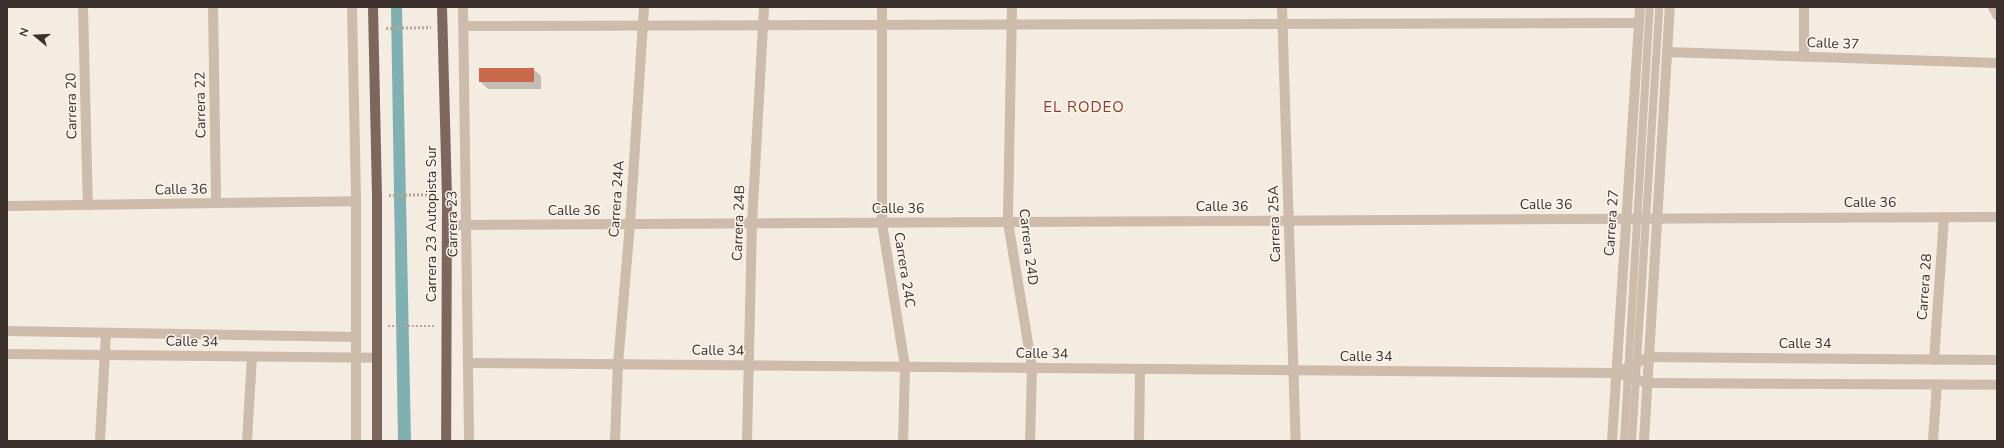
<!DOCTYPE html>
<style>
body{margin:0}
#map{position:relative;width:2004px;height:448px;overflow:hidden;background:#f4ebe1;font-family:"Nunito Sans",sans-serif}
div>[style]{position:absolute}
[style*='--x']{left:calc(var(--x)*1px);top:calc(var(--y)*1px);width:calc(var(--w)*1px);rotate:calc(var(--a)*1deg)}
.water>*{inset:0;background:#7fb0b2}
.shadow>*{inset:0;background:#0003}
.building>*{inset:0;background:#c8694b;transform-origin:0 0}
.path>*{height:2.5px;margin-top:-1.25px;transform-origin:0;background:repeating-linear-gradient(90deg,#b9a596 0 2px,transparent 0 4px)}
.service>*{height:8px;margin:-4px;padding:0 4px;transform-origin:4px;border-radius:4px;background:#cdbbac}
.minor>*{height:10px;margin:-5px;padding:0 5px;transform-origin:5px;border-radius:5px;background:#cdbbac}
.tertiary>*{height:10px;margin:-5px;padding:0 5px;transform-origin:5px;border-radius:5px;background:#cdbbac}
.primary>*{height:10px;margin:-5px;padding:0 5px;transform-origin:5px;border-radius:5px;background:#7d675c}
span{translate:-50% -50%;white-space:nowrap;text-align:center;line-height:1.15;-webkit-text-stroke:3px #fbf5ee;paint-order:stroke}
.street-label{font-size:14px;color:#3b302b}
.neighbourhood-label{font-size:15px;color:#8c3b22;letter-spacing:1px}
.frame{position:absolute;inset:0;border:8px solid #3b302b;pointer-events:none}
.north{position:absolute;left:16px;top:16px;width:40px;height:40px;-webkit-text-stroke:3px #fbf5ee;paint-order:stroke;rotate:288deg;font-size:11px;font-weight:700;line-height:16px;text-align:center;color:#3b302b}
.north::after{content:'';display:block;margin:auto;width:14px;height:18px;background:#3b302b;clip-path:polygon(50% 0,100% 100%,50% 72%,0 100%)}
</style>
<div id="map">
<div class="water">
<i style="clip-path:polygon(391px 7px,402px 7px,411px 441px,398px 441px)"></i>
</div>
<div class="shadow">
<i style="clip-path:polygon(533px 69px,541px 76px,541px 89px,488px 89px,480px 81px)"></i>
</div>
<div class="building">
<i style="left:479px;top:68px;width:55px;height:14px"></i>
</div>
<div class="path">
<i style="--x:386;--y:28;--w:45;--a:-1.3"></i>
<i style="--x:389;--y:195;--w:47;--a:-1.2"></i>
<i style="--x:388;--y:326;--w:47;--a:0"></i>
</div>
<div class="service">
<i style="--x:1624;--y:441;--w:435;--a:-86.6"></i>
<i style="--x:1632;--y:441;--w:435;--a:-86.4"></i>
</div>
<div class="minor">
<i style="--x:83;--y:7;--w:198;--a:88.6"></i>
<i style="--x:213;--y:7;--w:196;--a:89.1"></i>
<i style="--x:882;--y:7;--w:216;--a:90"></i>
<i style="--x:882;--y:223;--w:146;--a:80.9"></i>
<i style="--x:905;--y:367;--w:74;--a:91.5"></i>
<i style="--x:1012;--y:7;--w:215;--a:91.1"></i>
<i style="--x:1008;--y:222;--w:147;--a:80.6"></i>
<i style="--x:1032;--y:367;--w:74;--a:91.5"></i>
<i style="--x:1282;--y:7;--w:434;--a:88.2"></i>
<i style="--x:1804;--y:7;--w:50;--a:90"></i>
<i style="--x:1993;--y:7;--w:9;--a:63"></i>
<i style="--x:464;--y:26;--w:1175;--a:-0.15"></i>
<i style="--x:1667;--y:52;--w:330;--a:1.9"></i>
<i style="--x:7;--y:206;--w:349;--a:-0.8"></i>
<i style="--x:447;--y:225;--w:1550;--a:-0.3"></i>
<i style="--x:1934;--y:360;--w:143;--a:-86"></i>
<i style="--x:468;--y:363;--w:1149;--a:0.5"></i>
<i style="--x:100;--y:441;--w:108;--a:-86.8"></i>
<i style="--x:247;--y:441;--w:84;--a:-86.6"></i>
<i style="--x:615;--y:441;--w:77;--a:-87.8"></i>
<i style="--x:618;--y:364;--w:141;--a:-85.1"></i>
<i style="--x:630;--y:224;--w:217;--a:-86.3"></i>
<i style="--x:747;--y:441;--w:218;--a:-88.7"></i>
<i style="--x:752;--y:223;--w:216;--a:-86.8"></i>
<i style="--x:1139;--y:441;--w:72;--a:-89.2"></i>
<i style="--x:1933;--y:441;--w:57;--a:-86"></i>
</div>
<div class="tertiary">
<i style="--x:352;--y:7;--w:194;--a:88.8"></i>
<i style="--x:356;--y:201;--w:240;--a:90"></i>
<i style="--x:463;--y:7;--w:434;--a:89.2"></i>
<i style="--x:7;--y:331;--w:349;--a:1"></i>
<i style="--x:7;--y:354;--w:370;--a:0.6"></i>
<i style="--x:1617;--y:373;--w:36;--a:-27"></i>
<i style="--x:1649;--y:357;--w:348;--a:0.5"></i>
<i style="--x:1617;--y:373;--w:32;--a:18"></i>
<i style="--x:1647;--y:383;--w:9;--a:0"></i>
<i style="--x:1656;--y:383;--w:341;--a:0.3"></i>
<i style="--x:1612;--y:441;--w:435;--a:-86.3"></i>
<i style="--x:1644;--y:441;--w:435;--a:-86.6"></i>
</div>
<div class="primary">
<i style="--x:373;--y:7;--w:188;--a:88.8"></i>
<i style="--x:377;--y:195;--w:246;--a:90"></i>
<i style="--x:442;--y:7;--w:186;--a:88.5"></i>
<i style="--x:447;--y:193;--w:248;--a:90.2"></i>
</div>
<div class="street-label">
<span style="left:1833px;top:44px;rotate:2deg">Calle 37</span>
<span style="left:201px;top:105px;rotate:-91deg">Carrera 22</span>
<span style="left:72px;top:106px;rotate:-91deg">Carrera 20</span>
<span style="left:181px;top:190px;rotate:-1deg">Calle 36</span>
<span style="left:617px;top:199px;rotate:-86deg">Carrera 24A</span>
<span style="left:1870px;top:203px">Calle 36</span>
<span style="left:1546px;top:205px">Calle 36</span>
<span style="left:1222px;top:207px">Calle 36</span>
<span style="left:898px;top:209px">Calle 36</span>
<span style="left:574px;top:211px">Calle 36</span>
<span style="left:739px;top:223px;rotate:-88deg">Carrera 24B</span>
<span style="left:1612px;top:223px;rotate:-86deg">Carrera 27</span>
<span style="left:432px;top:224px;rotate:-90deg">Carrera 23 Autopista Sur</span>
<span style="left:453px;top:224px;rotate:-91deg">Carrera 23</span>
<span style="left:1275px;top:224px;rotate:-92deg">Carrera 25A</span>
<span style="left:1028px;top:247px;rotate:83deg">Carrera 24D</span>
<span style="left:904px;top:270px;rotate:81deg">Carrera 24C</span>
<span style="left:1925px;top:287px;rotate:-86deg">Carrera 28</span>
<span style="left:192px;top:342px;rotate:1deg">Calle 34</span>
<span style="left:1805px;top:344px">Calle 34</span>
<span style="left:718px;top:351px;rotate:1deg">Calle 34</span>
<span style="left:1042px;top:354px;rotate:1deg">Calle 34</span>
<span style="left:1366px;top:357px">Calle 34</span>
</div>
<div class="neighbourhood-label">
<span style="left:1084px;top:108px">EL RODEO</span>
</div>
<div class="frame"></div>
<div class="north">N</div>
</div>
